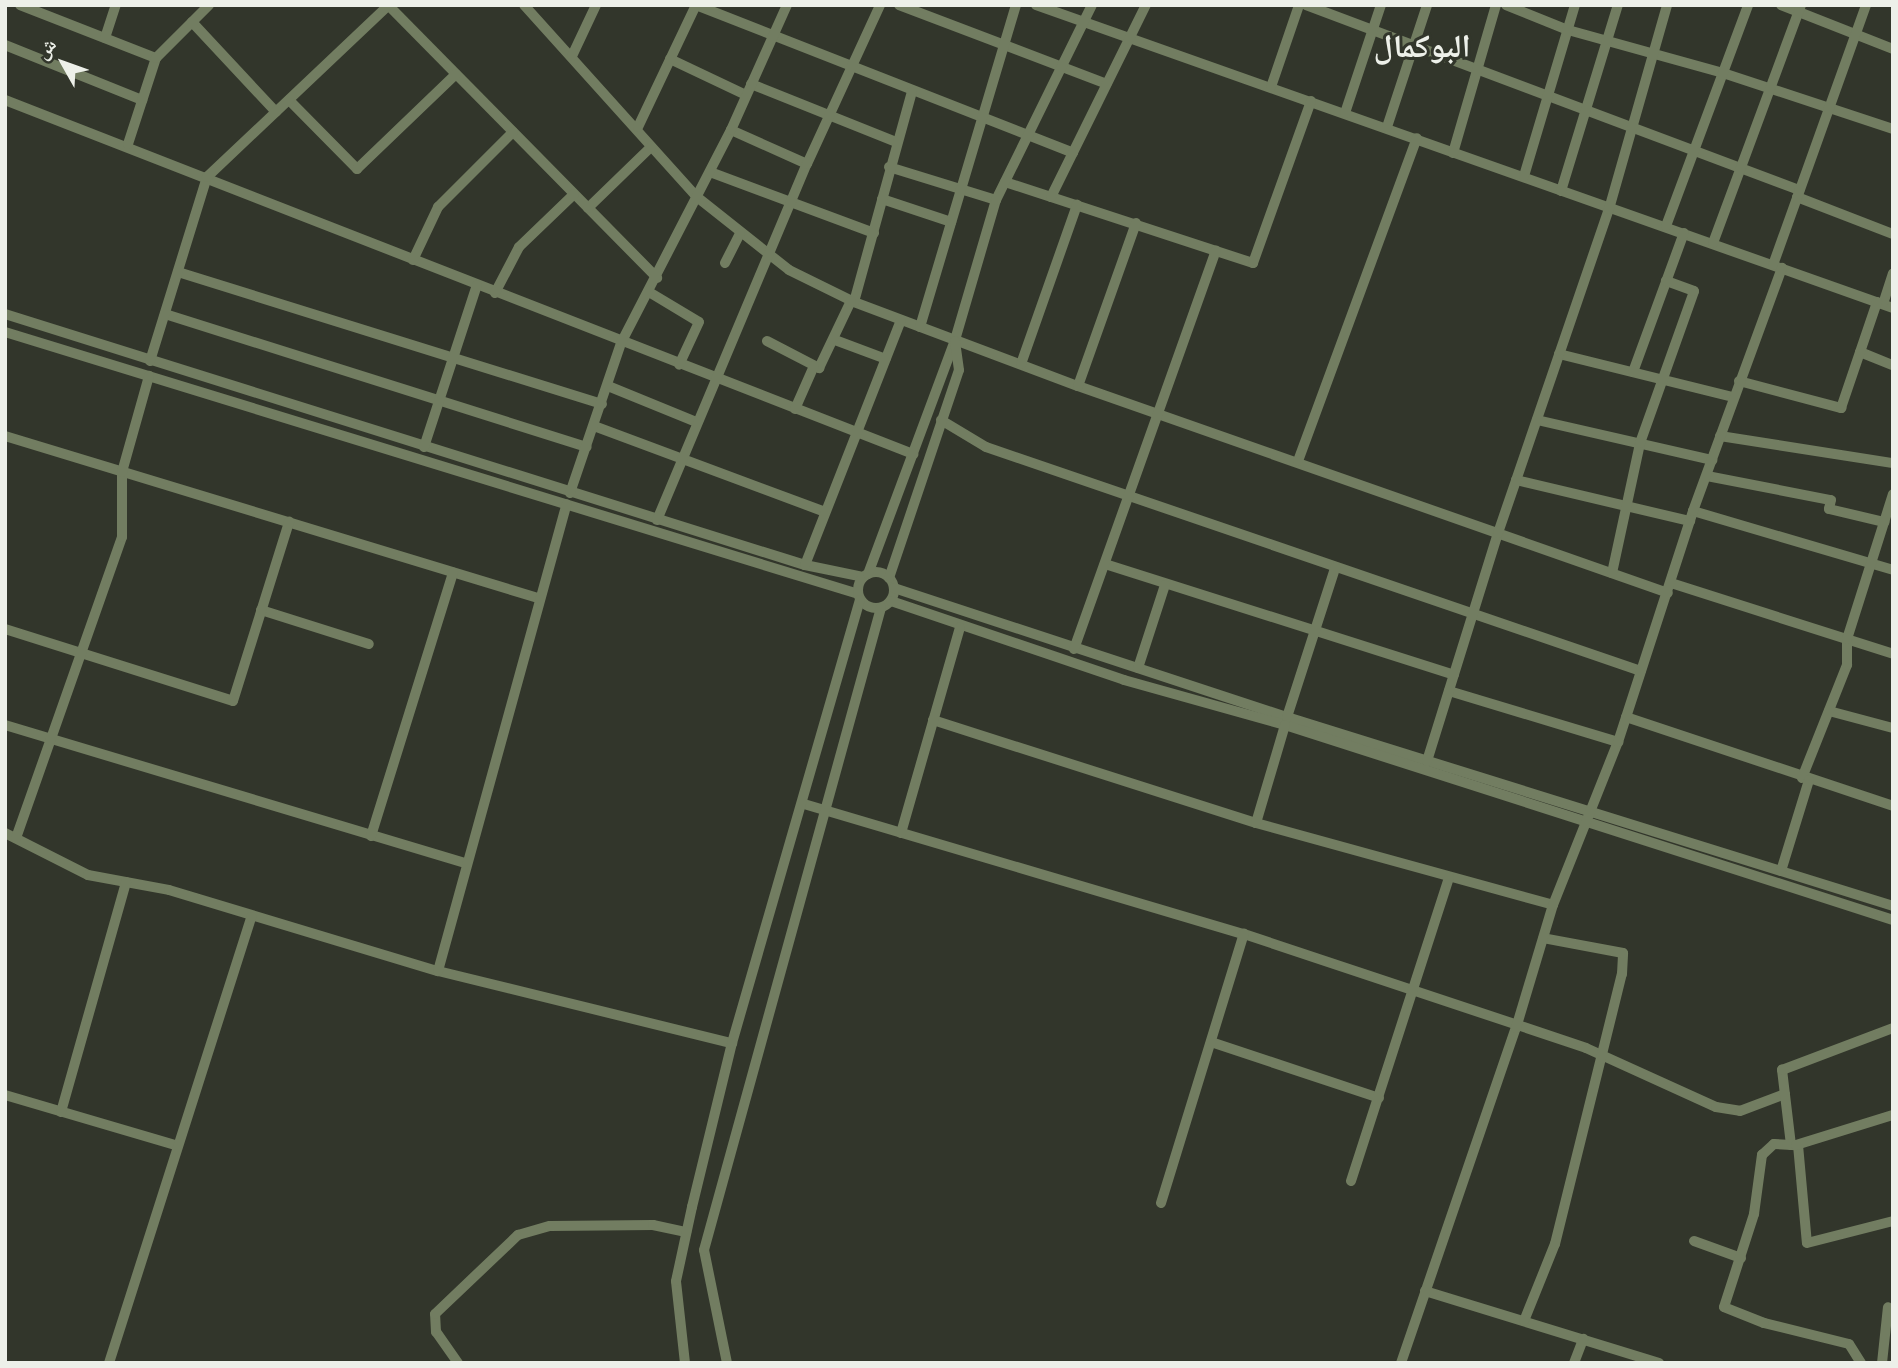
<!DOCTYPE html>
<meta charset="utf-8">
<style>
body{margin:0}
#map{position:relative;width:1898px;height:1368px;overflow:hidden;background:#32362b;font-family:Spectral,"Noto Naskh Arabic",serif}
div>[style]{position:absolute}
[style*='--x']{left:calc(var(--x)*1px);top:calc(var(--y)*1px);width:calc(var(--w)*1px);rotate:calc(var(--a)*1deg)}
.minor>*{height:10px;margin:-5px;padding:0 5px;transform-origin:5px;border-radius:5px;background:#727d61}
.minor>.ring{margin:-5px;padding:0;box-sizing:content-box;background:none;border:10px solid #727d61;border-radius:50%}
span{translate:-50% -50%;white-space:nowrap;text-align:center;line-height:1.15;-webkit-text-stroke:6px #32362b;paint-order:stroke}
.district-label{font-size:32px;color:#edf0e9;font-weight:700}
.frame{position:absolute;inset:0;border:7px solid #edf0e9;pointer-events:none}
.north{position:absolute;left:28px;top:28px;width:70px;height:70px;-webkit-text-stroke:5px #32362b;paint-order:stroke;rotate:310deg;font-size:19px;font-weight:700;line-height:28px;text-align:center;color:#edf0e9}
.north::after{content:'';display:block;margin:auto;width:24px;height:32px;background:#edf0e9;clip-path:polygon(50% 0,100% 100%,50% 72%,0 100%)}
</style>
<div id="map">
<div class="minor">
<i style="--x:20;--y:5;--w:146;--a:21.3"></i>
<i style="--x:524;--y:5;--w:258;--a:48"></i>
<i style="--x:697;--y:197;--w:117;--a:38.4"></i>
<i style="--x:789;--y:270;--w:72;--a:26.2"></i>
<i style="--x:854;--y:302;--w:239;--a:20.6"></i>
<i style="--x:1078;--y:386;--w:625;--a:19.33"></i>
<i style="--x:696;--y:5;--w:405;--a:21.4"></i>
<i style="--x:899;--y:5;--w:222;--a:20.8"></i>
<i style="--x:1036;--y:5;--w:909;--a:19.47"></i>
<i style="--x:1306;--y:5;--w:527;--a:20.57"></i>
<i style="--x:1506;--y:5;--w:67;--a:22"></i>
<i style="--x:1568;--y:30;--w:161;--a:15.5"></i>
<i style="--x:1723;--y:73;--w:179;--a:18.2"></i>
<i style="--x:1781;--y:5;--w:120;--a:21.4"></i>
<i style="--x:389;--y:6;--w:382;--a:45.4"></i>
<i style="--x:192;--y:22;--w:123;--a:47"></i>
<i style="--x:105;--y:38;--w:35;--a:-72"></i>
<i style="--x:5;--y:45;--w:148;--a:21.9"></i>
<i style="--x:572;--y:56;--w:56;--a:-64.8"></i>
<i style="--x:670;--y:59;--w:84;--a:25.3"></i>
<i style="--x:751;--y:84;--w:156;--a:21.8"></i>
<i style="--x:1271;--y:87;--w:87;--a:-71.1"></i>
<i style="--x:5;--y:100;--w:975;--a:21.3"></i>
<i style="--x:289;--y:100;--w:97;--a:45.4"></i>
<i style="--x:357;--y:169;--w:137;--a:-43.8"></i>
<i style="--x:1345;--y:113;--w:114;--a:-71.6"></i>
<i style="--x:638;--y:127;--w:135;--a:-64.6"></i>
<i style="--x:1387;--y:127;--w:128;--a:-71.8"></i>
<i style="--x:731;--y:130;--w:83;--a:24.1"></i>
<i style="--x:128;--y:144;--w:90;--a:-72"></i>
<i style="--x:156;--y:58;--w:75;--a:-45"></i>
<i style="--x:1453;--y:153;--w:154;--a:-73.8"></i>
<i style="--x:889;--y:167;--w:112;--a:17.1"></i>
<i style="--x:710;--y:172;--w:175;--a:20.4"></i>
<i style="--x:1524;--y:176;--w:178;--a:-73.4"></i>
<i style="--x:1005;--y:182;--w:261;--a:18.1"></i>
<i style="--x:1253;--y:263;--w:172;--a:-70.3"></i>
<i style="--x:1561;--y:191;--w:195;--a:-73"></i>
<i style="--x:1051;--y:197;--w:214;--a:-63.7"></i>
<i style="--x:1797;--y:197;--w:103;--a:21.1"></i>
<i style="--x:882;--y:199;--w:73;--a:18.4"></i>
<i style="--x:588;--y:208;--w:88;--a:-44.1"></i>
<i style="--x:1666;--y:226;--w:236;--a:-69.6"></i>
<i style="--x:1713;--y:243;--w:254;--a:-69.7"></i>
<i style="--x:413;--y:260;--w:59;--a:-64.7"></i>
<i style="--x:438;--y:207;--w:106;--a:-45"></i>
<i style="--x:725;--y:263;--w:33;--a:-63"></i>
<i style="--x:1773;--y:265;--w:276;--a:-70.3"></i>
<i style="--x:178;--y:272;--w:444;--a:17.3"></i>
<i style="--x:649;--y:292;--w:58;--a:31"></i>
<i style="--x:699;--y:322;--w:47;--a:114.9"></i>
<i style="--x:495;--y:293;--w:52;--a:-62.4"></i>
<i style="--x:519;--y:247;--w:76;--a:-43.9"></i>
<i style="--x:854;--y:302;--w:218;--a:-74.6"></i>
<i style="--x:1883;--y:304;--w:32;--a:-72"></i>
<i style="--x:5;--y:314;--w:838;--a:17.42"></i>
<i style="--x:805;--y:565;--w:59;--a:11.7"></i>
<i style="--x:165;--y:314;--w:442;--a:17.5"></i>
<i style="--x:920;--y:327;--w:336;--a:-73.4"></i>
<i style="--x:5;--y:332;--w:892;--a:17.07"></i>
<i style="--x:835;--y:340;--w:54;--a:20.4"></i>
<i style="--x:767;--y:341;--w:59;--a:27.4"></i>
<i style="--x:819;--y:368;--w:74;--a:-64.5"></i>
<i style="--x:1860;--y:352;--w:35;--a:22"></i>
<i style="--x:1559;--y:354;--w:179;--a:13.9"></i>
<i style="--x:150;--y:361;--w:193;--a:-72.8"></i>
<i style="--x:207;--y:177;--w:250;--a:-43.4"></i>
<i style="--x:1021;--y:364;--w:169;--a:-70.6"></i>
<i style="--x:1633;--y:372;--w:148;--a:-69.9"></i>
<i style="--x:1739;--y:381;--w:106;--a:14.8"></i>
<i style="--x:1841;--y:408;--w:112;--a:-71.2"></i>
<i style="--x:608;--y:386;--w:95;--a:22.2"></i>
<i style="--x:1078;--y:386;--w:173;--a:-70.4"></i>
<i style="--x:795;--y:409;--w:47;--a:-66.2"></i>
<i style="--x:941;--y:420;--w:52;--a:31"></i>
<i style="--x:986;--y:447;--w:692;--a:18.88"></i>
<i style="--x:1537;--y:420;--w:180;--a:12.9"></i>
<i style="--x:594;--y:426;--w:246;--a:20.4"></i>
<i style="--x:5;--y:436;--w:557;--a:16.91"></i>
<i style="--x:1720;--y:436;--w:175;--a:8.9"></i>
<i style="--x:424;--y:447;--w:170;--a:-71.9"></i>
<i style="--x:1298;--y:461;--w:344;--a:-69.8"></i>
<i style="--x:1707;--y:476;--w:126;--a:11"></i>
<i style="--x:1831;--y:500;--w:9;--a:103"></i>
<i style="--x:1829;--y:509;--w:57;--a:13.3"></i>
<i style="--x:1516;--y:480;--w:179;--a:13.3"></i>
<i style="--x:570;--y:493;--w:158;--a:-71.2"></i>
<i style="--x:621;--y:343;--w:240;--a:-62.7"></i>
<i style="--x:731;--y:130;--w:137;--a:-65.9"></i>
<i style="--x:1693;--y:511;--w:209;--a:16.4"></i>
<i style="--x:657;--y:520;--w:386;--a:-67.2"></i>
<i style="--x:807;--y:164;--w:175;--a:-65.3"></i>
<i style="--x:1105;--y:564;--w:366;--a:17.6"></i>
<i style="--x:805;--y:565;--w:263;--a:-68.6"></i>
<i class="ring" style="left:858px;top:572px;width:26px;height:26px"></i>
<i style="--x:1612;--y:573;--w:133;--a:-77.8"></i>
<i style="--x:1640;--y:443;--w:161;--a:-70.4"></i>
<i style="--x:1694;--y:291;--w:30;--a:-160"></i>
<i style="--x:868;--y:574;--w:250;--a:-69.6"></i>
<i style="--x:955;--y:340;--w:146;--a:-73.7"></i>
<i style="--x:996;--y:200;--w:217;--a:-63.8"></i>
<i style="--x:889;--y:578;--w:219;--a:-71.4"></i>
<i style="--x:959;--y:370;--w:29;--a:-98"></i>
<i style="--x:1671;--y:583;--w:233;--a:17.7"></i>
<i style="--x:894;--y:588;--w:414;--a:18.2"></i>
<i style="--x:1287;--y:717;--w:635;--a:17.32"></i>
<i style="--x:891;--y:601;--w:246;--a:18.7"></i>
<i style="--x:1124;--y:680;--w:167;--a:15.6"></i>
<i style="--x:1285;--y:725;--w:639;--a:17.78"></i>
<i style="--x:261;--y:610;--w:113;--a:17.5"></i>
<i style="--x:5;--y:629;--w:239;--a:17.5"></i>
<i style="--x:233;--y:701;--w:188;--a:-72.6"></i>
<i style="--x:1074;--y:649;--w:423;--a:-70.4"></i>
<i style="--x:1138;--y:668;--w:87;--a:-72"></i>
<i style="--x:1449;--y:691;--w:177;--a:16.8"></i>
<i style="--x:1829;--y:711;--w:66;--a:14.9"></i>
<i style="--x:1287;--y:717;--w:157;--a:-72.1"></i>
<i style="--x:1626;--y:717;--w:281;--a:18.4"></i>
<i style="--x:933;--y:720;--w:339;--a:17.7"></i>
<i style="--x:1256;--y:823;--w:308;--a:15.4"></i>
<i style="--x:5;--y:725;--w:482;--a:16.7"></i>
<i style="--x:1427;--y:761;--w:239;--a:-72.7"></i>
<i style="--x:1498;--y:533;--w:342;--a:-71.1"></i>
<i style="--x:1609;--y:209;--w:212;--a:-74.1"></i>
<i style="--x:1802;--y:778;--w:122;--a:-68.3"></i>
<i style="--x:1847;--y:665;--w:26;--a:-90"></i>
<i style="--x:1847;--y:639;--w:152;--a:-72.4"></i>
<i style="--x:804;--y:804;--w:459;--a:16.5"></i>
<i style="--x:1244;--y:934;--w:360;--a:18.4"></i>
<i style="--x:1586;--y:1048;--w:143;--a:24.4"></i>
<i style="--x:1716;--y:1107;--w:24;--a:9"></i>
<i style="--x:1740;--y:1111;--w:48;--a:-20.7"></i>
<i style="--x:1256;--y:823;--w:102;--a:-73.5"></i>
<i style="--x:5;--y:833;--w:93;--a:26.8"></i>
<i style="--x:88;--y:875;--w:82;--a:10.5"></i>
<i style="--x:169;--y:890;--w:281;--a:16.8"></i>
<i style="--x:438;--y:971;--w:303;--a:13.8"></i>
<i style="--x:901;--y:833;--w:214;--a:-74"></i>
<i style="--x:371;--y:836;--w:276;--a:-72.7"></i>
<i style="--x:16;--y:838;--w:319;--a:-70.6"></i>
<i style="--x:122;--y:537;--w:65;--a:-90"></i>
<i style="--x:122;--y:472;--w:100;--a:-74.3"></i>
<i style="--x:1781;--y:871;--w:95;--a:-72.9"></i>
<i style="--x:438;--y:971;--w:484;--a:-74.6"></i>
<i style="--x:1211;--y:1042;--w:177;--a:18.4"></i>
<i style="--x:5;--y:1095;--w:180;--a:16.4"></i>
<i style="--x:61;--y:1112;--w:239;--a:-74.2"></i>
<i style="--x:1791;--y:1145;--w:76;--a:-96.8"></i>
<i style="--x:1782;--y:1070;--w:119;--a:-20.7"></i>
<i style="--x:1798;--y:1145;--w:98;--a:84.8"></i>
<i style="--x:1807;--y:1243;--w:89;--a:-14.3"></i>
<i style="--x:1351;--y:1181;--w:319;--a:-72.1"></i>
<i style="--x:1161;--y:1203;--w:282;--a:-72.9"></i>
<i style="--x:1694;--y:1241;--w:50;--a:19.9"></i>
<i style="--x:1425;--y:1291;--w:245;--a:17.1"></i>
<i style="--x:1524;--y:1321;--w:83;--a:-68.1"></i>
<i style="--x:1555;--y:1244;--w:278;--a:-76.1"></i>
<i style="--x:1622;--y:974;--w:21;--a:-87"></i>
<i style="--x:1623;--y:953;--w:81;--a:-169.4"></i>
<i style="--x:109;--y:1363;--w:468;--a:-72.3"></i>
<i style="--x:458;--y:1363;--w:38;--a:-125"></i>
<i style="--x:436;--y:1332;--w:18;--a:-93"></i>
<i style="--x:435;--y:1314;--w:115;--a:-43.6"></i>
<i style="--x:518;--y:1235;--w:33;--a:-16"></i>
<i style="--x:550;--y:1226;--w:103;--a:-0.6"></i>
<i style="--x:653;--y:1225;--w:34;--a:12"></i>
<i style="--x:685;--y:1363;--w:82;--a:-96.3"></i>
<i style="--x:676;--y:1281;--w:76;--a:-77.8"></i>
<i style="--x:692;--y:1207;--w:169;--a:-76.3"></i>
<i style="--x:732;--y:1043;--w:461;--a:-73.9"></i>
<i style="--x:727;--y:1363;--w:115;--a:-101.5"></i>
<i style="--x:704;--y:1250;--w:666;--a:-74.59"></i>
<i style="--x:1401;--y:1363;--w:354;--a:-71.1"></i>
<i style="--x:1516;--y:1028;--w:128;--a:-73.3"></i>
<i style="--x:1553;--y:905;--w:175;--a:-68.3"></i>
<i style="--x:1618;--y:742;--w:243;--a:-72"></i>
<i style="--x:1693;--y:511;--w:259;--a:-69.9"></i>
<i style="--x:1574;--y:1363;--w:26;--a:-69"></i>
<i style="--x:1861;--y:1363;--w:22;--a:-122"></i>
<i style="--x:1849;--y:1344;--w:88;--a:-166.1"></i>
<i style="--x:1764;--y:1323;--w:43;--a:-158.2"></i>
<i style="--x:1724;--y:1307;--w:98;--a:-72.1"></i>
<i style="--x:1754;--y:1214;--w:60;--a:-82.3"></i>
<i style="--x:1762;--y:1155;--w:16;--a:-43"></i>
<i style="--x:1774;--y:1144;--w:22;--a:3"></i>
<i style="--x:1796;--y:1145;--w:102;--a:-17.2"></i>
<i style="--x:1882;--y:1363;--w:56;--a:-83.9"></i>
</div>
<div class="district-label">
<span style="left:1422px;top:48px">البوكمال</span>
</div>
<div class="frame"></div>
<div class="north">ش</div>
</div>
